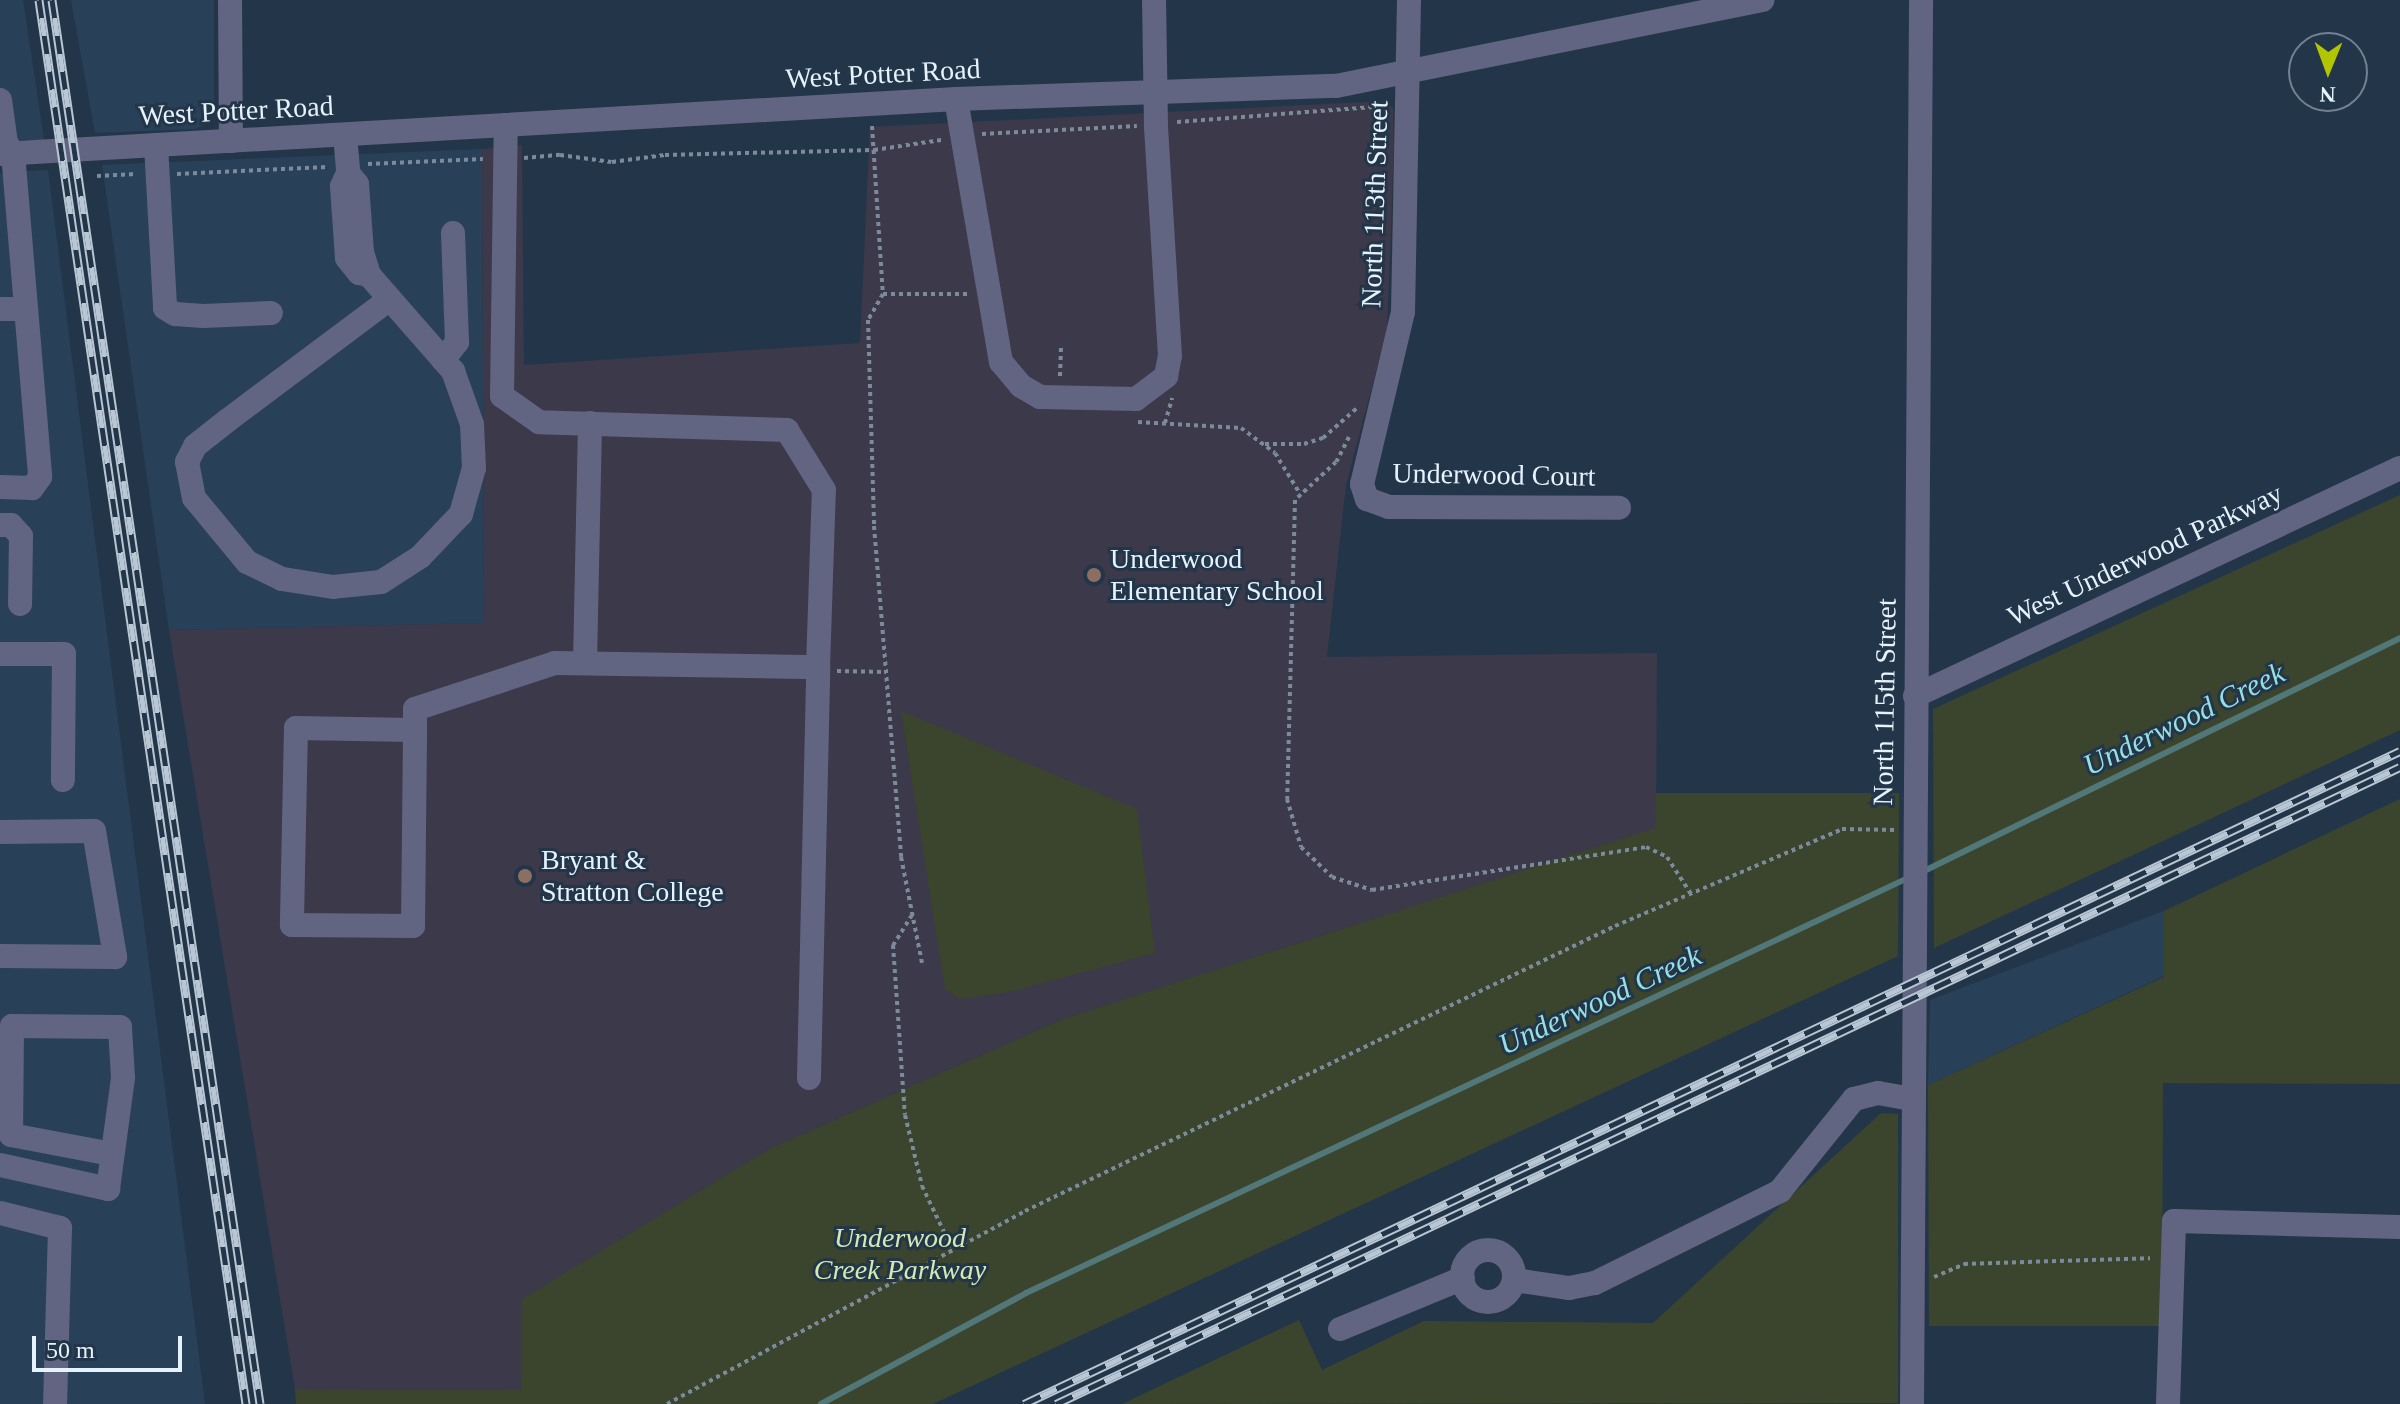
<!DOCTYPE html>
<style>
body{margin:0}
#map{position:relative;width:2400px;height:1404px;overflow:hidden;background:#233649;font-family:"Times New Roman",serif}
div>[style]{position:absolute}
[style*='--x']{left:calc(var(--x)*1px);top:calc(var(--y)*1px);width:calc(var(--w)*1px);rotate:calc(var(--a)*1deg)}
.built>*{inset:0;background:#294158}
.education>*{inset:0;background:#3c394a}
.green>*{inset:0;background:#3b452d}
.stream>*{height:6px;margin:-3px;padding:0 3px;transform-origin:3px;border-radius:3px;background:#517779}
.path>*{height:4px;margin-top:-2px;transform-origin:0;background:repeating-linear-gradient(90deg,#7b8b9b 0 4px,transparent 0 8px)}
.minor>*{height:24px;margin:-12px;padding:0 12px;transform-origin:12px;border-radius:12px;background:#626582}
.minor>.ring{margin:-12px;padding:0;box-sizing:content-box;background:none;border:24px solid #626582;border-radius:50%}
.rail>*{height:9px;margin-top:-4.5px;transform-origin:0;background:repeating-linear-gradient(90deg,#233649 0 18px,#b9c6d4 0 36px);box-sizing:border-box;border-block:2px solid #b9c6d4}
.dots>*{width:22px;height:22px;translate:-50% -50%;box-sizing:border-box;border:4px solid #233649;border-radius:50%}
span{translate:-50% -50%;white-space:nowrap;text-align:center;line-height:1.15;-webkit-text-stroke:6px #233649;paint-order:stroke}
.street-label{font-size:28px;color:#e6f2fe}
.poi-label{font-size:28px;color:#e6f2fe}
.left{translate:0 -50%;text-align:left}
.park-label{font-size:28px;color:#d4e9b4;font-style:italic}
.water-label{font-size:30px;color:#96dfe2;font-style:italic}
.north{position:absolute;left:2288px;top:32px;width:80px;height:80px;box-sizing:border-box;background:#233649;border:2px solid #718191;border-radius:50%;rotate:181deg;font-size:22px;font-weight:700;line-height:32px;text-align:center;color:#e6f2fe}
.north::after{content:'';display:block;margin:auto;width:28px;height:36px;background:#b1c500;clip-path:polygon(50% 0,100% 100%,50% 72%,0 100%)}
.scale{position:absolute;left:32px;top:1336px;width:150px;height:36px;box-sizing:border-box;border:4px solid #e6f2fe;border-top:0;padding-left:10px;font-size:24px;line-height:28px;white-space:nowrap;color:#e6f2fe;-webkit-text-stroke:6px #233649;paint-order:stroke}
</style>
<div id="map">
<div class="built">
<i style="clip-path:polygon(0 0,23px 0,44px 140px,0 140px)"></i>
<i style="clip-path:polygon(71px 0,214px 0,214px 103px,209px 122px,195px 129px,95px 133px)"></i>
<i style="clip-path:polygon(482px 149px,484px 623px,169px 630px,102px 165px)"></i>
<i style="clip-path:polygon(48px 170px,205px 1404px,0 1404px,0 173px)"></i>
<i style="clip-path:polygon(2164px 911px,2164px 976px,1928px 1085px,1930px 1000px)"></i>
</div>
<div class="education">
<i style="clip-path:polygon(1385px 101px,1393px 108px,1394px 147px,1387px 330px,1346px 485px,1327px 657px,1657px 653px,1656px 828px,1063px 1019px,769px 1149px,523px 1299px,522px 1390px,295px 1389px,169px 630px,484px 623px,482px 149px,522px 145px,524px 365px,860px 343px,870px 127px)"></i>
</div>
<div class="green">
<i style="clip-path:polygon(2400px 495px,2400px 730px,1934px 948px,1933px 709px)"></i>
<i style="clip-path:polygon(901px 711px,1137px 809px,1155px 953px,1009px 992px,960px 999px,945px 989px)"></i>
<i style="clip-path:polygon(1656px 793px,1899px 793px,1898px 956px,933px 1404px,296px 1404px,295px 1389px,521px 1390px,522px 1299px,769px 1149px,1063px 1019px,1655px 828px)"></i>
<i style="clip-path:polygon(2400px 799px,2400px 1084px,2163px 1083px,2162px 1326px,1929px 1326px,1928px 1085px,2164px 977px,2164px 911px)"></i>
<i style="clip-path:polygon(1881px 1113px,1898px 1114px,1898px 1403px,1122px 1404px,1299px 1320px,1322px 1370px,1424px 1321px,1653px 1323px)"></i>
</div>
<div class="stream">
<i style="--x:1922;--y:872;--w:532;--a:-26.08"></i>
<i style="--x:821;--y:1404;--w:233;--a:-28.4"></i>
<i style="--x:1026;--y:1293;--w:975;--a:-25.2"></i>
</div>
<div class="path">
<i style="--x:1177;--y:122;--w:210;--a:-4.4"></i>
<i style="--x:872;--y:126;--w:168;--a:86.3"></i>
<i style="--x:883;--y:294;--w:30;--a:120"></i>
<i style="--x:868;--y:320;--w:206;--a:88.3"></i>
<i style="--x:874;--y:526;--w:332;--a:85.3"></i>
<i style="--x:901;--y:857;--w:108;--a:78.8"></i>
<i style="--x:982;--y:134;--w:155;--a:-3"></i>
<i style="--x:524;--y:158;--w:36;--a:-5"></i>
<i style="--x:560;--y:155;--w:52;--a:7.7"></i>
<i style="--x:612;--y:162;--w:53;--a:-7.5"></i>
<i style="--x:665;--y:155;--w:209;--a:-1.4"></i>
<i style="--x:874;--y:150;--w:68;--a:-8.5"></i>
<i style="--x:368;--y:164;--w:115;--a:-2.5"></i>
<i style="--x:177;--y:174;--w:151;--a:-2.7"></i>
<i style="--x:97;--y:176;--w:39;--a:-3"></i>
<i style="--x:883;--y:294;--w:86;--a:0"></i>
<i style="--x:1060;--y:376;--w:28;--a:-88"></i>
<i style="--x:1138;--y:422;--w:103;--a:3.3"></i>
<i style="--x:1241;--y:428;--w:42;--a:36.3"></i>
<i style="--x:1275;--y:453;--w:46;--a:58.4"></i>
<i style="--x:1165;--y:423;--w:26;--a:-74"></i>
<i style="--x:1349;--y:437;--w:28;--a:117"></i>
<i style="--x:1336;--y:462;--w:56;--a:137.2"></i>
<i style="--x:1295;--y:500;--w:299;--a:91.5"></i>
<i style="--x:1287;--y:799;--w:50;--a:73.7"></i>
<i style="--x:1301;--y:847;--w:43;--a:44.1"></i>
<i style="--x:1332;--y:877;--w:42;--a:18"></i>
<i style="--x:1372;--y:890;--w:277;--a:-8.9"></i>
<i style="--x:1646;--y:847;--w:23;--a:25"></i>
<i style="--x:1667;--y:857;--w:44;--a:57"></i>
<i style="--x:1265;--y:444;--w:39;--a:0"></i>
<i style="--x:1304;--y:444;--w:20;--a:-18"></i>
<i style="--x:1323;--y:438;--w:45;--a:-41.4"></i>
<i style="--x:837;--y:671;--w:49;--a:1.2"></i>
<i style="--x:912;--y:915;--w:36;--a:122"></i>
<i style="--x:893;--y:945;--w:170;--a:86"></i>
<i style="--x:905;--y:1115;--w:73;--a:76.5"></i>
<i style="--x:922;--y:1186;--w:70;--a:64.5"></i>
<i style="--x:1934;--y:1277;--w:33;--a:-23"></i>
<i style="--x:1964;--y:1264;--w:186;--a:-1.8"></i>
<i style="--x:667;--y:1404;--w:407;--a:-28.3"></i>
<i style="--x:1025;--y:1211;--w:655;--a:-25.78"></i>
<i style="--x:1615;--y:926;--w:247;--a:-23.1"></i>
<i style="--x:1842;--y:829;--w:53;--a:1.1"></i>
</div>
<div class="minor">
<i style="--x:230;--y:0;--w:141;--a:89.6"></i>
<i style="--x:1409;--y:0;--w:312;--a:91.1"></i>
<i style="--x:1403;--y:312;--w:177;--a:103.4"></i>
<i style="--x:1362;--y:484;--w:16;--a:72"></i>
<i style="--x:1367;--y:499;--w:23;--a:20"></i>
<i style="--x:1389;--y:507;--w:230;--a:0.2"></i>
<i style="--x:956;--y:99;--w:267;--a:80.3"></i>
<i style="--x:1001;--y:362;--w:31;--a:50"></i>
<i style="--x:1021;--y:386;--w:22;--a:30"></i>
<i style="--x:1040;--y:397;--w:96;--a:1.2"></i>
<i style="--x:1136;--y:399;--w:38;--a:-37"></i>
<i style="--x:1166;--y:376;--w:20;--a:-79"></i>
<i style="--x:1170;--y:356;--w:231;--a:-93.5"></i>
<i style="--x:1156;--y:125;--w:125;--a:-90.9"></i>
<i style="--x:0;--y:100;--w:43;--a:82.1"></i>
<i style="--x:6;--y:143;--w:12;--a:55"></i>
<i style="--x:13;--y:153;--w:325;--a:85.2"></i>
<i style="--x:40;--y:477;--w:14;--a:126"></i>
<i style="--x:32;--y:488;--w:32;--a:-178"></i>
<i style="--x:345;--y:135;--w:38;--a:85"></i>
<i style="--x:348;--y:173;--w:14;--a:51"></i>
<i style="--x:357;--y:184;--w:68;--a:85.8"></i>
<i style="--x:362;--y:252;--w:24;--a:73"></i>
<i style="--x:369;--y:275;--w:10;--a:-169"></i>
<i style="--x:359;--y:273;--w:19;--a:-129"></i>
<i style="--x:347;--y:258;--w:72;--a:-94"></i>
<i style="--x:342;--y:186;--w:14;--a:-65"></i>
<i style="--x:156;--y:145;--w:163;--a:86.8"></i>
<i style="--x:165;--y:308;--w:12;--a:31"></i>
<i style="--x:175;--y:314;--w:28;--a:4"></i>
<i style="--x:203;--y:316;--w:68;--a:-2.5"></i>
<i style="--x:0;--y:154;--w:958;--a:-3.29"></i>
<i style="--x:956;--y:99;--w:380;--a:-2"></i>
<i style="--x:1336;--y:86;--w:435;--a:-11.4"></i>
<i style="--x:369;--y:275;--w:128;--a:48.8"></i>
<i style="--x:453;--y:371;--w:56;--a:70.3"></i>
<i style="--x:472;--y:424;--w:44;--a:87.4"></i>
<i style="--x:474;--y:468;--w:48;--a:105.8"></i>
<i style="--x:461;--y:514;--w:59;--a:133.6"></i>
<i style="--x:420;--y:557;--w:46;--a:147.3"></i>
<i style="--x:381;--y:582;--w:48;--a:174.1"></i>
<i style="--x:333;--y:587;--w:52;--a:-171.1"></i>
<i style="--x:282;--y:579;--w:39;--a:-154"></i>
<i style="--x:247;--y:562;--w:83;--a:-129.6"></i>
<i style="--x:194;--y:498;--w:37;--a:-101"></i>
<i style="--x:187;--y:462;--w:18;--a:-63"></i>
<i style="--x:195;--y:446;--w:42;--a:-38.2"></i>
<i style="--x:228;--y:420;--w:202;--a:-36.8"></i>
<i style="--x:0;--y:309;--w:26;--a:0"></i>
<i style="--x:443;--y:360;--w:23;--a:-52"></i>
<i style="--x:457;--y:342;--w:109;--a:-92.1"></i>
<i style="--x:0;--y:525;--w:11;--a:0"></i>
<i style="--x:11;--y:525;--w:15;--a:48"></i>
<i style="--x:21;--y:536;--w:68;--a:90.8"></i>
<i style="--x:0;--y:654;--w:64;--a:0"></i>
<i style="--x:64;--y:654;--w:126;--a:90.5"></i>
<i style="--x:585;--y:663;--w:240;--a:-88.8"></i>
<i style="--x:1915;--y:696;--w:536;--a:-25.18"></i>
<i style="--x:415;--y:730;--w:119;--a:-179"></i>
<i style="--x:296;--y:728;--w:197;--a:91.2"></i>
<i style="--x:292;--y:925;--w:121;--a:0.5"></i>
<i style="--x:413;--y:926;--w:196;--a:-89.4"></i>
<i style="--x:415;--y:730;--w:21;--a:-90"></i>
<i style="--x:415;--y:709;--w:147;--a:-18.2"></i>
<i style="--x:555;--y:663;--w:263;--a:0.9"></i>
<i style="--x:818;--y:667;--w:177;--a:-88.1"></i>
<i style="--x:824;--y:490;--w:70;--a:-121.7"></i>
<i style="--x:787;--y:430;--w:248;--a:-178.2"></i>
<i style="--x:539;--y:422;--w:45;--a:-144.9"></i>
<i style="--x:502;--y:396;--w:271;--a:-89.2"></i>
<i style="--x:0;--y:832;--w:94;--a:-0.6"></i>
<i style="--x:94;--y:831;--w:128;--a:80.5"></i>
<i style="--x:115;--y:957;--w:115;--a:-179.5"></i>
<i style="--x:809;--y:1078;--w:411;--a:-88.7"></i>
<i style="--x:0;--y:1165;--w:111;--a:12.5"></i>
<i style="--x:108;--y:1189;--w:112;--a:-82.3"></i>
<i style="--x:123;--y:1078;--w:51;--a:-93.4"></i>
<i style="--x:120;--y:1027;--w:108;--a:-179.5"></i>
<i style="--x:12;--y:1026;--w:109;--a:90.5"></i>
<i style="--x:11;--y:1135;--w:103;--a:10.7"></i>
<i style="--x:0;--y:1213;--w:62;--a:14"></i>
<i style="--x:60;--y:1228;--w:176;--a:91.6"></i>
<i class="ring" style="left:1462px;top:1250px;width:28px;height:28px"></i>
<i style="--x:1514;--y:1280;--w:56;--a:8.3"></i>
<i style="--x:1569;--y:1288;--w:26;--a:-11"></i>
<i style="--x:1595;--y:1283;--w:207;--a:-26.4"></i>
<i style="--x:1780;--y:1191;--w:118;--a:-51.2"></i>
<i style="--x:1854;--y:1099;--w:25;--a:-14"></i>
<i style="--x:1878;--y:1093;--w:35;--a:10"></i>
<i style="--x:1340;--y:1329;--w:133;--a:-22.5"></i>
<i style="--x:1912;--y:1404;--w:1404;--a:-89.63"></i>
<i style="--x:2168;--y:1404;--w:183;--a:-88.1"></i>
<i style="--x:2174;--y:1221;--w:226;--a:1.5"></i>
</div>
<div class="rail">
<i style="--x:39;--y:0;--w:1419;--a:81.61"></i>
<i style="--x:52;--y:0;--w:1419;--a:81.57"></i>
<i style="--x:1024;--y:1404;--w:1523;--a:-25.39"></i>
<i style="--x:1056;--y:1404;--w:1487;--a:-25.36"></i>
</div>
<div class="dots">
<i style="left:1094px;top:575px;background:#8d6e63"></i>
<i style="left:525px;top:876px;background:#8d6e63"></i>
</div>
<div class="street-label">
<span style="left:883px;top:74px;rotate:-3deg">West Potter Road</span>
<span style="left:236px;top:111px;rotate:-3deg">West Potter Road</span>
<span style="left:1375px;top:204px;rotate:-88deg">North 113th Street</span>
<span style="left:1494px;top:475px;rotate:1deg">Underwood Court</span>
<span style="left:2145px;top:555px;rotate:-25deg">West Underwood Parkway</span>
<span style="left:1885px;top:702px;rotate:-89deg">North 115th Street</span>
</div>
<div class="poi-label">
<span class="left" style="left:1110px;top:575px">Underwood<br>Elementary School</span>
<span class="left" style="left:541px;top:876px">Bryant &amp;<br>Stratton College</span>
</div>
<div class="park-label">
<span style="left:900px;top:1254px">Underwood<br>Creek Parkway</span>
</div>
<div class="water-label">
<span style="left:2184px;top:719px;rotate:-26deg">Underwood Creek</span>
<span style="left:1600px;top:1000px;rotate:-25deg">Underwood Creek</span>
</div>
<div class="north">N</div>
<div class="scale">50 m</div>
</div>
